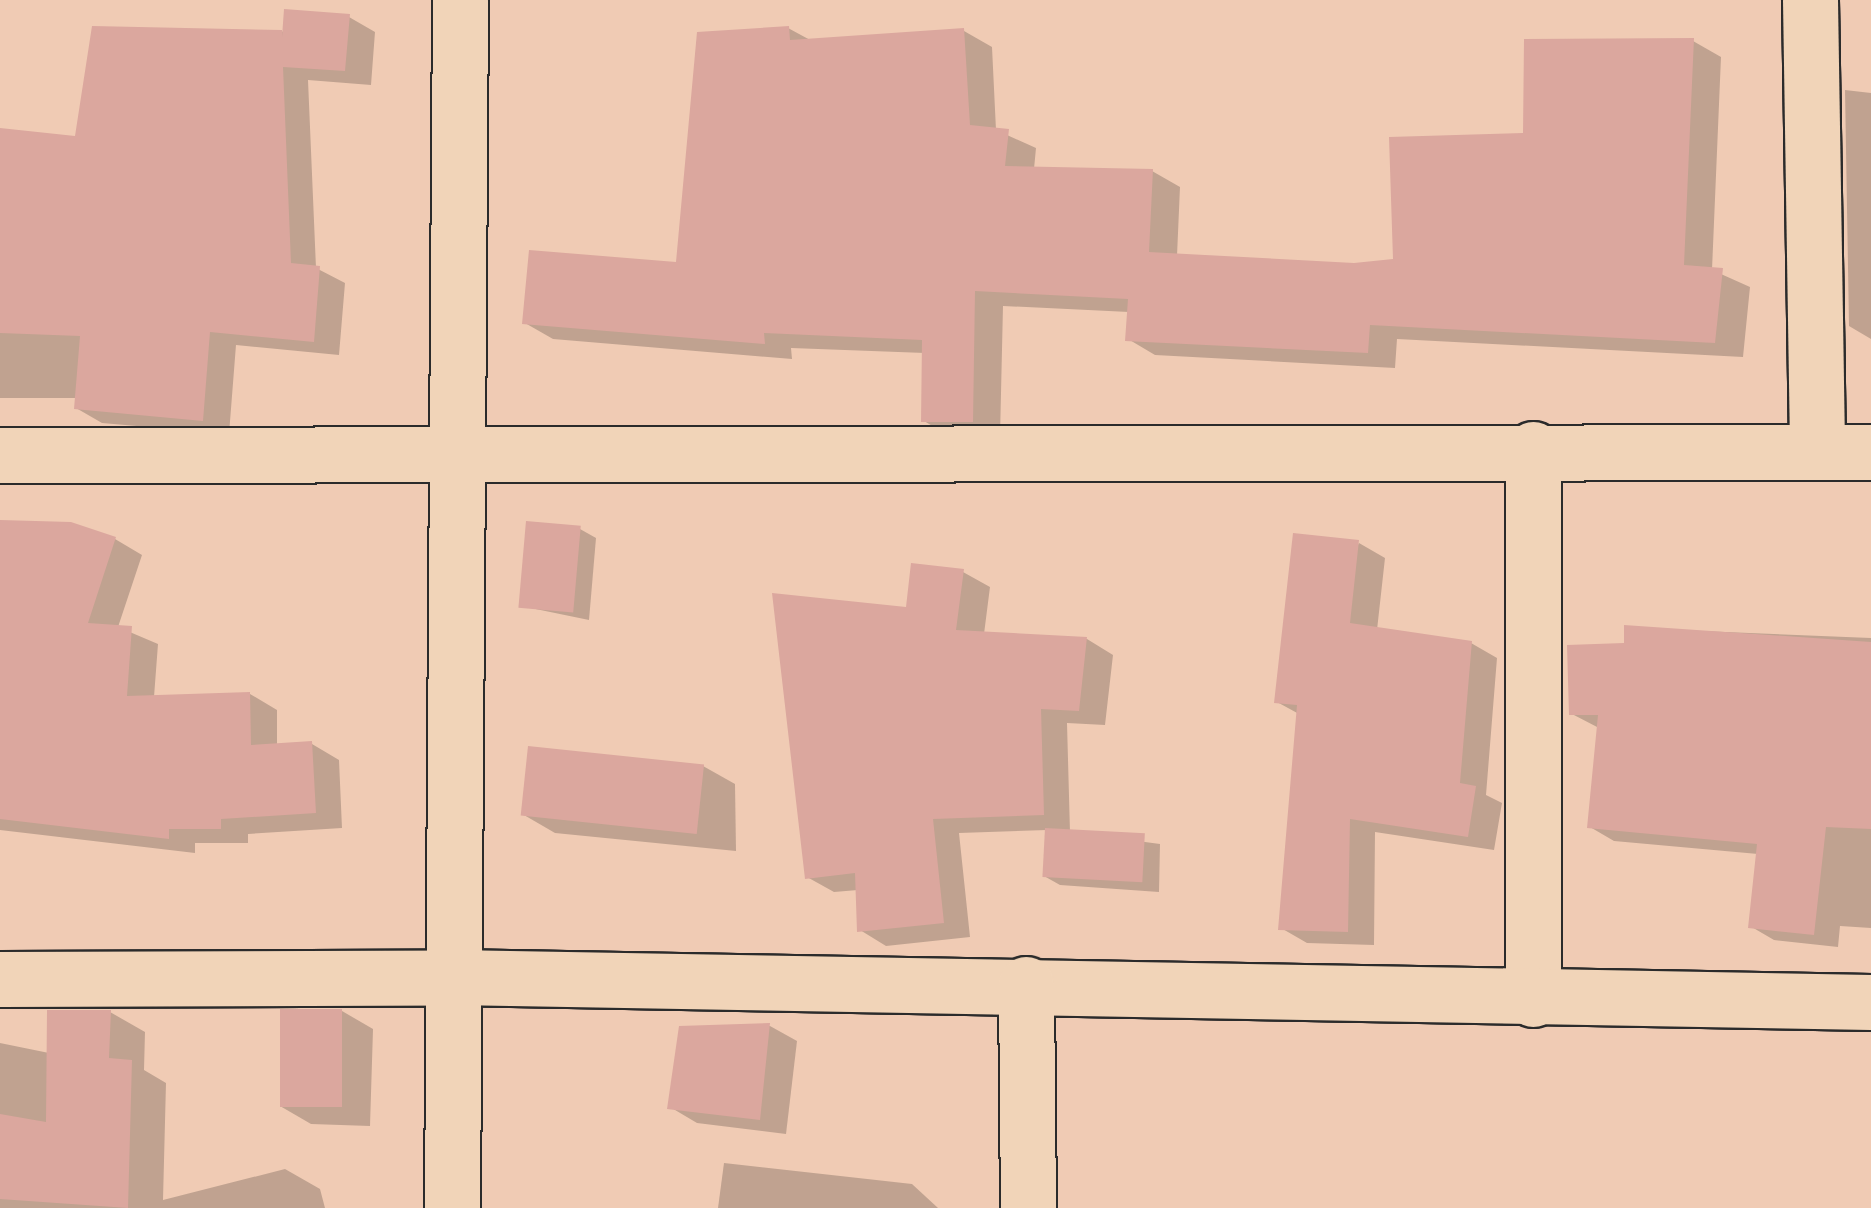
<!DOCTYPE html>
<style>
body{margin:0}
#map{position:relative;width:1871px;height:1208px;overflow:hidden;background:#f0cbb4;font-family:"Shantell Sans",sans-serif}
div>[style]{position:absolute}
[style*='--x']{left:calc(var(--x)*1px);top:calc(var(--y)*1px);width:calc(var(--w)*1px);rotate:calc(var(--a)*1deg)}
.shadow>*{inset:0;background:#0003}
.building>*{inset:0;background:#dba79e;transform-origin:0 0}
.roads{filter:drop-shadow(2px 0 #2b2b2b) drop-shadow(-2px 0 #2b2b2b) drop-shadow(0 2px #2b2b2b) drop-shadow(0 -2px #2b2b2b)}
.minor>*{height:55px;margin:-27.5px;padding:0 27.5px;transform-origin:27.5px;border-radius:27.5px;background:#f1d4b8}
span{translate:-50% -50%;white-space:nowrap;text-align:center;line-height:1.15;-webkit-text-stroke:10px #f1d4b8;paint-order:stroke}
</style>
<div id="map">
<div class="shadow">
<i style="clip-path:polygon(349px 17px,375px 32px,371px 85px,308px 80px,316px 268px,345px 283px,339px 355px,236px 345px,229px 434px,102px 423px,76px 408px,77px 398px,0 398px,0 131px,77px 139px,281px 32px)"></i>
<i style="clip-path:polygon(788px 28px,812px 41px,964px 31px,992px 47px,996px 130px,1036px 148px,1034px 169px,1152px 171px,1180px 187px,1177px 256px,1354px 265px,1396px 261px,1525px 136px,1693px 41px,1721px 57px,1712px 270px,1750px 287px,1743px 357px,1397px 339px,1395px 368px,1155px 355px,1128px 339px,1129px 312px,1003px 306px,1000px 437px,951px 437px,924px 421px,925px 353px,791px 348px,792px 359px,553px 339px,525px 323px,678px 265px)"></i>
<i style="clip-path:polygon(1845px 90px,1871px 93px,1871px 339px,1849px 326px)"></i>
<i style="clip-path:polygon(0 522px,115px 539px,142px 555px,118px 627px,158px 644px,154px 697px,250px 694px,277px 710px,277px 746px,312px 744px,339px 760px,342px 828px,248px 834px,248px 843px,195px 843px,195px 853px,0 830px)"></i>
<i style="clip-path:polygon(580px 529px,596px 538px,589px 620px,521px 606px)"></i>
<i style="clip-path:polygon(1359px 543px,1385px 558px,1377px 630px,1471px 643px,1497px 658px,1486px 795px,1502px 803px,1494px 850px,1375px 832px,1374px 945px,1307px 943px,1281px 928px,1299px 714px,1277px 702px)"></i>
<i style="clip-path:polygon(963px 572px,990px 587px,984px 634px,1087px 639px,1113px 655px,1105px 725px,1067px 723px,1070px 832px,1160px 844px,1159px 892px,1060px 885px,1044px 876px,1047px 830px,959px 833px,970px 937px,886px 946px,860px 930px,858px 890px,834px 892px,807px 877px,908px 610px)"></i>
<i style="clip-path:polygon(1627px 628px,1871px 638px,1871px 928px,1840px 926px,1838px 947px,1774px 940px,1750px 926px,1758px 854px,1614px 841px,1590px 827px,1599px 728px,1572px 714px,1627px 645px)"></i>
<i style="clip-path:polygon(703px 766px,735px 784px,736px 851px,555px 833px,524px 815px)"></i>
<i style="clip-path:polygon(342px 1011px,373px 1029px,370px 1126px,311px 1124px,280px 1106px)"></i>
<i style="clip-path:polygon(110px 1012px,145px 1032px,144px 1070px,166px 1083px,163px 1200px,285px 1169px,320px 1189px,325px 1208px,0 1208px,0 1043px,49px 1053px)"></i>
<i style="clip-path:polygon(770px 1026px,797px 1041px,786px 1134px,697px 1123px,670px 1107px,681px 1028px)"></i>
<i style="clip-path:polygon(724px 1163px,912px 1184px,938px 1208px,718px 1208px)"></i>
</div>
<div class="building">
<i style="clip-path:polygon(284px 9px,350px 14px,345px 71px,283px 67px,291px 263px,320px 266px,314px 342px,210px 332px,203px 421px,74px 409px,80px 336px,0 333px,0 128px,75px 136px,92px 26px,282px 30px,282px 37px)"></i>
<i style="clip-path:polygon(789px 26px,790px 40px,964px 28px,970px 125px,1009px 129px,1005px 166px,1153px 169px,1149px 252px,1354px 263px,1393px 259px,1389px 137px,1523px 133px,1524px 39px,1694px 38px,1684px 265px,1723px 268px,1715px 343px,1370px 325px,1368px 353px,1125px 341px,1128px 299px,975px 291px,973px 422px,921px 422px,922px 340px,764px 333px,765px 344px,522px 324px,529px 250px,676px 262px,697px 32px)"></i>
<i style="clip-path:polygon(0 520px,71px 522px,116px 537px,88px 623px,132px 626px,127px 696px,250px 692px,251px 745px,312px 741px,316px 813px,221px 819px,221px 829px,169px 829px,169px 839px,0 819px)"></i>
<i style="left:526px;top:521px;width:55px;height:87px;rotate:5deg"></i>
<i style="clip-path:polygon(1293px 533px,1359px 540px,1350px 623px,1472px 641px,1460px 783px,1476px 786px,1468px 837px,1350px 819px,1348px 932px,1278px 930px,1297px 705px,1274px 703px)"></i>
<i style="clip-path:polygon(911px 563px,964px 569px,956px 630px,1087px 637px,1079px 711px,1041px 709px,1044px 815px,933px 819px,944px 923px,857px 932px,855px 873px,805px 879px,772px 593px,906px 607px)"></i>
<i style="clip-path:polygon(1624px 625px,1871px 642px,1871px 829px,1826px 827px,1814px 935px,1748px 928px,1757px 844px,1587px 828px,1598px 715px,1569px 715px,1567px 645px,1624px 643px)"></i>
<i style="left:528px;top:746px;width:177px;height:70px;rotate:6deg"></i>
<i style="left:1045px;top:828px;width:100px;height:49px;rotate:3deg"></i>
<i style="left:280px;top:1009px;width:62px;height:98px"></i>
<i style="clip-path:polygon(47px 1010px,111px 1010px,109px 1058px,132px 1060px,128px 1208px,0 1199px,0 1114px,46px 1122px)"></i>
<i style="clip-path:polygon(770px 1023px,760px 1120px,667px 1109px,679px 1026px)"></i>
</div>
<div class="roads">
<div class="minor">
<i style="--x:1810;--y:0;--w:452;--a:89.1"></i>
<i style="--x:1533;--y:449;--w:550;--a:90"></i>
<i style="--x:0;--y:455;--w:1871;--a:-0.09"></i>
<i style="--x:0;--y:979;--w:459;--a:-0.2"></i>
<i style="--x:459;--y:977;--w:1412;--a:1.01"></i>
<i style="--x:1026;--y:984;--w:224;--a:89.5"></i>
<i style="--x:452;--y:1208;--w:1208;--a:-89.62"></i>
</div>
</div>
</div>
